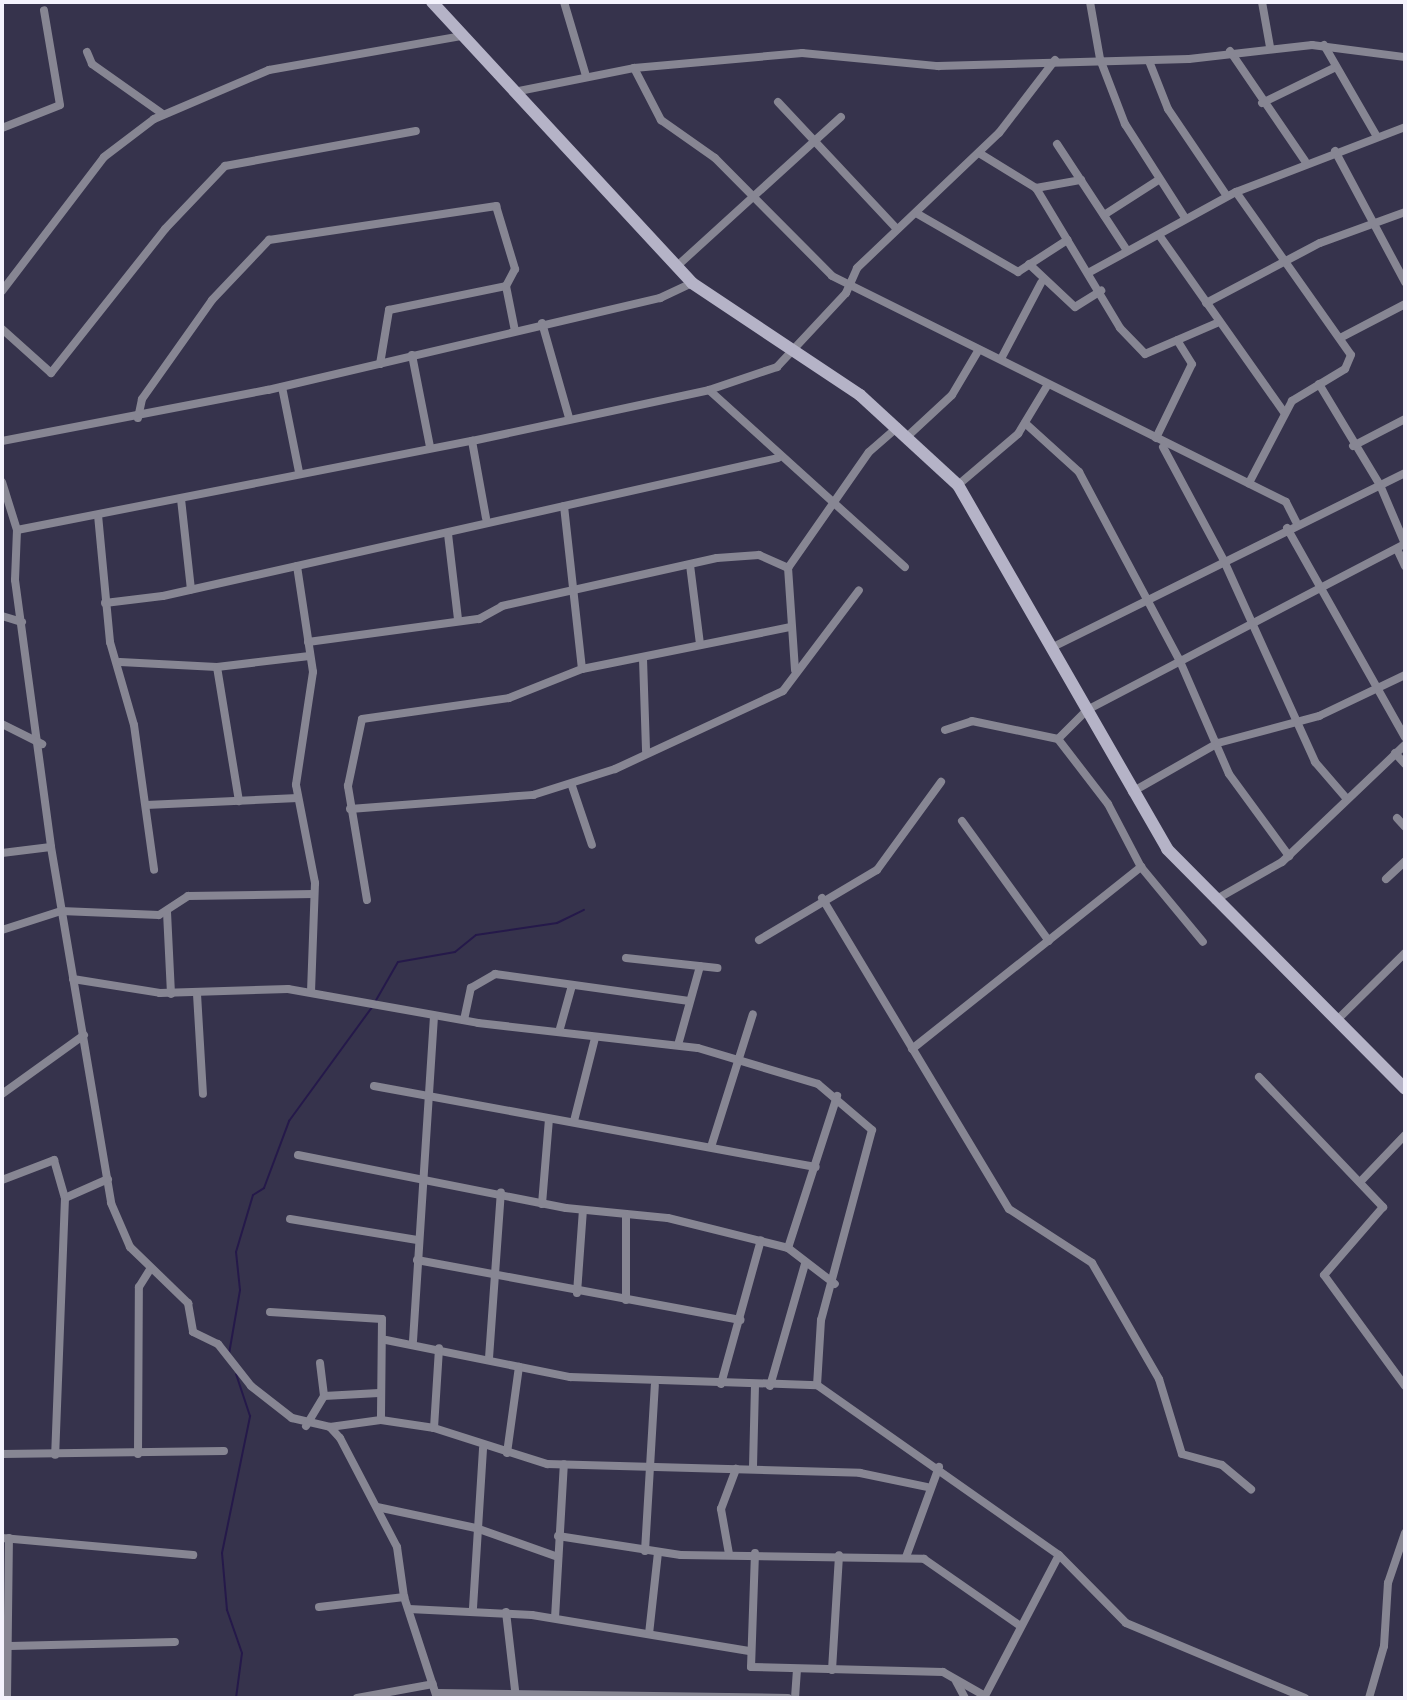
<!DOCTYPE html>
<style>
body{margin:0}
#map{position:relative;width:1407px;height:1700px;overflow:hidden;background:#36334c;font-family:Ubuntu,sans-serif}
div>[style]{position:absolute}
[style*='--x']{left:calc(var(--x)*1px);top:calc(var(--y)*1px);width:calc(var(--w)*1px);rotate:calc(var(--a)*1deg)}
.stream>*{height:2px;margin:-1px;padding:0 1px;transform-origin:1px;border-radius:1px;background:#25194a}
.street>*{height:8px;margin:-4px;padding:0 4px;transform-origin:4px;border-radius:4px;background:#878693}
.secondary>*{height:12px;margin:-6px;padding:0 6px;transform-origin:6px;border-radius:6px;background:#b5b3c7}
span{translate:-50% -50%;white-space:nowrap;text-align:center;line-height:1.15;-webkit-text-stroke:6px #1e1d28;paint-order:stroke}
.frame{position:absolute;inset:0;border:4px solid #f4f3fd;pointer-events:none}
</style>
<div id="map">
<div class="stream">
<i style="--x:375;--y:1002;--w:46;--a:-60.1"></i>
<i style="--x:398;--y:962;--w:58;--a:-10"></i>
<i style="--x:455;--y:952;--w:27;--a:-39"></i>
<i style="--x:476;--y:935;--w:82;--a:-8.4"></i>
<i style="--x:557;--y:923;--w:30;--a:-26"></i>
<i style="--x:229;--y:1354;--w:65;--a:-80.2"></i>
<i style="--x:240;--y:1290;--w:38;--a:-96"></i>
<i style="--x:236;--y:1252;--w:59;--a:-73.4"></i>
<i style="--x:253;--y:1195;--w:13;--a:-32"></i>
<i style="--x:264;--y:1188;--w:72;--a:-69.5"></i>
<i style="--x:289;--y:1121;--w:141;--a:-53.9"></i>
<i style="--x:236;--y:1698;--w:45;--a:-82.4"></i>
<i style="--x:242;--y:1653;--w:46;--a:-109.2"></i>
<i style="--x:227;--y:1610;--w:57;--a:-95"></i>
<i style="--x:222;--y:1553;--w:140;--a:-78.4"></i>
<i style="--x:250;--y:1416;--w:44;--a:-108.4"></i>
</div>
<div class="street">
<i style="--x:564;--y:2;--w:77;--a:73.4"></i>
<i style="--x:1090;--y:2;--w:58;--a:80"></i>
<i style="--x:1100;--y:59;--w:70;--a:69"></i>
<i style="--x:1125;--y:124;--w:112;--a:57.4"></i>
<i style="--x:1262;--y:2;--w:46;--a:79.9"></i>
<i style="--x:1324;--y:45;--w:104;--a:60"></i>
<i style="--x:1230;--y:51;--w:133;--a:55.7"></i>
<i style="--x:87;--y:52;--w:13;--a:67"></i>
<i style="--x:92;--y:64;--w:87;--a:35.2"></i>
<i style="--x:1149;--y:61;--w:52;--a:68.4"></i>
<i style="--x:1168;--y:109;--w:105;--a:55.9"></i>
<i style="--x:634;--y:68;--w:59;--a:62.6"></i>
<i style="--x:661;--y:120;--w:66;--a:35.1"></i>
<i style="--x:715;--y:158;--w:166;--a:45.2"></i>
<i style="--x:832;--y:276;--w:507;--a:26.46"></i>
<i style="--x:1286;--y:502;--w:22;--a:63"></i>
<i style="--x:514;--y:92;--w:122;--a:-11.3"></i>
<i style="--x:634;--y:68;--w:169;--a:-5.1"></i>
<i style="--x:802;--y:53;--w:137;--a:5.5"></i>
<i style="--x:938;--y:66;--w:251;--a:-1.6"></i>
<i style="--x:1189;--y:59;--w:124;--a:-6.5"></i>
<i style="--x:1312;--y:45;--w:94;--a:7.4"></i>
<i style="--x:778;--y:102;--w:174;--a:46.9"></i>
<i style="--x:1262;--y:103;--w:82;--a:-25.9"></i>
<i style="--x:2;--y:128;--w:62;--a:-21.6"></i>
<i style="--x:60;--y:105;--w:96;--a:-99.6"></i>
<i style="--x:1057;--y:144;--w:126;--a:56.7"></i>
<i style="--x:1335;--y:151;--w:149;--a:61.9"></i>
<i style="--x:979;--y:153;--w:67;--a:31.6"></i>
<i style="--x:1036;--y:188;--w:46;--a:-10.1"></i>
<i style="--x:1036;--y:188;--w:163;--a:59"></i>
<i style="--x:1120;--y:328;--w:36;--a:46"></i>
<i style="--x:1145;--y:354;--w:78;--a:-23.3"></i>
<i style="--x:1236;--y:192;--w:199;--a:54.8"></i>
<i style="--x:1351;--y:355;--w:15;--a:113"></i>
<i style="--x:1345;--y:369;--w:62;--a:148.9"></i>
<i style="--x:1292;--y:401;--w:93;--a:117.7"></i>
<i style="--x:916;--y:213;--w:118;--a:30"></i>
<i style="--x:1018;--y:272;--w:59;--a:-33.1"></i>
<i style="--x:1104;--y:215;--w:63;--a:-32.7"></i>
<i style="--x:1159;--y:235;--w:217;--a:54.8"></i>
<i style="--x:1029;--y:264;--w:63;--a:43.1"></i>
<i style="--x:1075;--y:307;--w:31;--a:-32"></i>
<i style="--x:676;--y:267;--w:223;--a:-42.3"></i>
<i style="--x:1088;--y:273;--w:169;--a:-28.7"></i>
<i style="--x:1236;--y:192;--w:181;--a:-21"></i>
<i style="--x:2;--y:291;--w:168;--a:-52.7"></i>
<i style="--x:104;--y:157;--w:63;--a:-37.2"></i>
<i style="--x:154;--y:119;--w:125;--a:-23.1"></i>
<i style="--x:269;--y:70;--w:195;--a:-10"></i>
<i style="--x:1206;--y:303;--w:129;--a:-27.8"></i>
<i style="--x:1320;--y:243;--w:90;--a:-20"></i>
<i style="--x:542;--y:323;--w:99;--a:74.1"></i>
<i style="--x:2;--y:329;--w:66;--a:41.9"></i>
<i style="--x:51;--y:373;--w:184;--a:-51.6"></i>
<i style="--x:165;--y:229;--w:87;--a:-46.4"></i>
<i style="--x:225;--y:166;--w:194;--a:-10.4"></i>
<i style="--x:1342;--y:337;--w:71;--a:-27.6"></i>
<i style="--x:412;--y:355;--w:94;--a:78.9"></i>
<i style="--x:1002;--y:357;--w:84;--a:-62.2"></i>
<i style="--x:380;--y:364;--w:55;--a:-80.5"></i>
<i style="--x:389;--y:310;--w:119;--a:-11.6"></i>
<i style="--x:1319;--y:384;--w:118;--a:58.9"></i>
<i style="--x:1380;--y:485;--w:64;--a:67"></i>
<i style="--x:282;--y:387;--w:87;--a:78.7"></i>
<i style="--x:709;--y:390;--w:264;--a:42.1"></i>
<i style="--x:138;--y:418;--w:19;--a:-78"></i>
<i style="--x:142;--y:399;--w:121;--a:-54.7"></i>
<i style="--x:212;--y:300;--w:83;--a:-46.5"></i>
<i style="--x:269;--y:240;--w:230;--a:-8.5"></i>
<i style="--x:496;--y:206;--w:66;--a:73.2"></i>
<i style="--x:515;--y:269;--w:19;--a:118"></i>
<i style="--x:506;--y:286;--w:46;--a:78.7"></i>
<i style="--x:1025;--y:423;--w:73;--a:42.2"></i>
<i style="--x:1079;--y:472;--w:212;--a:61.9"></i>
<i style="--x:1179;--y:659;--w:125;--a:66.5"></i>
<i style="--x:1229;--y:774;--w:102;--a:53.8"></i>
<i style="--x:910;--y:434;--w:57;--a:-42.9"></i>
<i style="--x:952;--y:395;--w:51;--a:-59.4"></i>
<i style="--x:1156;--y:438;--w:82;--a:-64.1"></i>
<i style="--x:1192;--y:364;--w:28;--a:-122"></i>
<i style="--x:2;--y:441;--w:271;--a:-10.9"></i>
<i style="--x:268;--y:390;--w:403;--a:-13.2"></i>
<i style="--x:660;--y:298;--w:35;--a:-25"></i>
<i style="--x:472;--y:441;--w:78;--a:79.7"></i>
<i style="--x:1353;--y:446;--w:59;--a:-27.4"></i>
<i style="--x:1163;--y:447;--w:129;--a:61.8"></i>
<i style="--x:1224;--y:561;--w:221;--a:65.6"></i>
<i style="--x:1315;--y:762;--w:49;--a:49.1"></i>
<i style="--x:2;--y:482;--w:50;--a:72.6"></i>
<i style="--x:17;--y:530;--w:50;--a:92.3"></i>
<i style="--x:15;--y:580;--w:269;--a:82.3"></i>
<i style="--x:51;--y:847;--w:361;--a:80.4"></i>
<i style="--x:111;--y:1203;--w:48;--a:66.6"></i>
<i style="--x:130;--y:1247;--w:81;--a:44"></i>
<i style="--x:188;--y:1303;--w:29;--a:80"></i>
<i style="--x:193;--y:1332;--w:28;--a:26"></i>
<i style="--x:218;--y:1344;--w:53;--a:51.8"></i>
<i style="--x:251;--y:1386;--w:52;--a:38"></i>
<i style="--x:292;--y:1418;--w:39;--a:13"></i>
<i style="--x:330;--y:1427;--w:15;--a:48"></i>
<i style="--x:340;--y:1438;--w:123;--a:62.4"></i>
<i style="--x:397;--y:1547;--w:50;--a:82"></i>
<i style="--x:404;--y:1597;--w:106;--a:71.9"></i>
<i style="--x:958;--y:485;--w:79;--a:-40.4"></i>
<i style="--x:1018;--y:434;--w:56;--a:-58.9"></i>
<i style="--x:181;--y:499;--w:91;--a:83.7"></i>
<i style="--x:564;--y:506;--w:164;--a:83.7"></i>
<i style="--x:98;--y:515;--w:128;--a:84.6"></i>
<i style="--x:110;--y:642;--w:86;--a:73.9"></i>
<i style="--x:134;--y:725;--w:146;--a:82.1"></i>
<i style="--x:1287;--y:528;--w:240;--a:60.6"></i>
<i style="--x:17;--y:530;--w:464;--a:-11.1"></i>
<i style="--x:472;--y:441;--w:242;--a:-12.1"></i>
<i style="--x:709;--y:390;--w:72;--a:-18.7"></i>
<i style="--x:777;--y:367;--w:101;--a:-47"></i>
<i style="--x:846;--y:293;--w:27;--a:-66"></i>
<i style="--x:857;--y:268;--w:196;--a:-43.6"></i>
<i style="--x:999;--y:133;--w:92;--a:-52.5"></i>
<i style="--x:448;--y:534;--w:86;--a:83.3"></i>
<i style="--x:1397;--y:549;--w:19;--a:65"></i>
<i style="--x:690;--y:565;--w:80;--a:82.8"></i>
<i style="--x:297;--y:566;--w:107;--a:81.4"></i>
<i style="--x:313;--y:672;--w:114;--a:98.6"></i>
<i style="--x:296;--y:785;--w:100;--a:79"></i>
<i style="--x:315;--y:883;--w:109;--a:92.1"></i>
<i style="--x:105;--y:603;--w:58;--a:-6.9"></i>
<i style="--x:163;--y:596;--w:630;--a:-12.65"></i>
<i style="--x:2;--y:616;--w:21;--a:17"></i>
<i style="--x:308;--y:642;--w:173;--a:-7.7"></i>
<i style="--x:479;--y:619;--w:26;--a:-29"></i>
<i style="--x:502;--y:606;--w:220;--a:-12.6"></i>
<i style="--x:717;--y:558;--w:42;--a:-4.1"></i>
<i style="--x:759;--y:555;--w:32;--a:24"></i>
<i style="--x:1053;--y:647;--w:393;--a:-26.3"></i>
<i style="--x:643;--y:659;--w:92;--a:88.1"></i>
<i style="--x:120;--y:662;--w:97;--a:3"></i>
<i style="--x:217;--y:667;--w:93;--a:-6.8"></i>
<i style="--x:217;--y:667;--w:136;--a:80.7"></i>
<i style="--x:795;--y:670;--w:102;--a:-93.9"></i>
<i style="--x:788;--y:568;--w:141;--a:-55.1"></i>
<i style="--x:869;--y:452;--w:38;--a:-41"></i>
<i style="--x:2;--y:724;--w:45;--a:26.6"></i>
<i style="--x:945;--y:730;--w:28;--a:-18"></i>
<i style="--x:972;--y:721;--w:88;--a:11.8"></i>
<i style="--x:1058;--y:739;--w:82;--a:52.4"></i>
<i style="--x:1108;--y:804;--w:71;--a:62.4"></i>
<i style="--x:1141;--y:867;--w:97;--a:50.4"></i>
<i style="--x:1058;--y:739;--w:41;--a:-45"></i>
<i style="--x:1087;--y:710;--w:359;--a:-27.6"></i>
<i style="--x:1395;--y:753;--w:15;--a:48"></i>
<i style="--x:572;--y:786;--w:62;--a:71.3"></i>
<i style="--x:1132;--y:792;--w:99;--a:-29.7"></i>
<i style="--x:1218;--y:743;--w:105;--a:-15"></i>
<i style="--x:1319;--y:716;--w:95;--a:-25.5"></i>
<i style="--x:146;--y:805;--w:152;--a:-2.6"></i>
<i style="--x:350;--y:809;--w:184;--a:-4.4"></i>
<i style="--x:533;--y:795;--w:86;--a:-17.6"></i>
<i style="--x:615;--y:769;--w:185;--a:-24.9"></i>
<i style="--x:783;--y:691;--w:126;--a:-53"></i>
<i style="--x:1397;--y:818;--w:12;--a:48"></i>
<i style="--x:962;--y:821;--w:148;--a:54.1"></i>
<i style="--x:2;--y:853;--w:49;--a:-7"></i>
<i style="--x:1386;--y:879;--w:26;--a:-43"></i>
<i style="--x:822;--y:898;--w:363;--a:59"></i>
<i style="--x:1009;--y:1209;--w:99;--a:33"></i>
<i style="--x:1092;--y:1263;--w:134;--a:60"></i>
<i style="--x:1159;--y:1379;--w:78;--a:73"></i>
<i style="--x:1182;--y:1454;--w:41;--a:15.4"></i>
<i style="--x:1222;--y:1465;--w:38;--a:40"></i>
<i style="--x:367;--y:900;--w:116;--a:-99.5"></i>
<i style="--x:348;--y:786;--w:68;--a:-78.2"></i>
<i style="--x:362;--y:719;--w:148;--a:-8.1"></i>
<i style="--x:509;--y:698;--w:79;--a:-21.7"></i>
<i style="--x:582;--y:669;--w:213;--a:-11.4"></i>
<i style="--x:1215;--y:900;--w:77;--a:-29.6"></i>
<i style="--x:1282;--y:862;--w:170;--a:-43.6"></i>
<i style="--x:167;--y:912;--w:82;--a:87.2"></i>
<i style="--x:2;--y:930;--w:62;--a:-17.9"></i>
<i style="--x:61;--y:911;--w:98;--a:2.3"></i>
<i style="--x:159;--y:915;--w:35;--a:-33"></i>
<i style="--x:188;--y:896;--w:126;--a:-0.9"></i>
<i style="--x:759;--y:940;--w:137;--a:-30.7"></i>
<i style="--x:877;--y:870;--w:109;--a:-54"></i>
<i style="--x:626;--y:958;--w:92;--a:6.3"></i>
<i style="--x:73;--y:979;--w:88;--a:9.1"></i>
<i style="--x:160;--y:993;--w:128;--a:-1.8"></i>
<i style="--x:288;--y:989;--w:193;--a:10.1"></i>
<i style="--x:478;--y:1023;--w:221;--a:6.5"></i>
<i style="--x:698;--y:1048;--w:125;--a:16.7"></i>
<i style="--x:818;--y:1084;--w:71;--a:40.4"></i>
<i style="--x:872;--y:1130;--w:197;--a:105"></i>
<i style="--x:821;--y:1320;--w:65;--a:93.5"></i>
<i style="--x:197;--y:994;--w:100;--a:86.6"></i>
<i style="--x:464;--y:1020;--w:33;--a:-78"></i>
<i style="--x:471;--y:988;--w:28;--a:-30"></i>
<i style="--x:495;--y:974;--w:196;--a:7.9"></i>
<i style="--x:1337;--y:1020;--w:95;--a:-44.6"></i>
<i style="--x:559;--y:1032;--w:45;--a:-74.4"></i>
<i style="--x:678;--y:1045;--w:82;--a:-74.4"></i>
<i style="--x:912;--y:1049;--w:293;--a:-38.5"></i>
<i style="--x:1259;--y:1077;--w:180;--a:46.4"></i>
<i style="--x:1383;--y:1207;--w:90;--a:130.9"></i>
<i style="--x:1324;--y:1275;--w:137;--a:53.9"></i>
<i style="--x:374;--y:1086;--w:449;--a:10.4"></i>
<i style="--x:2;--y:1094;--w:101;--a:-35.7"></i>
<i style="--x:574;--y:1121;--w:86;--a:-75.8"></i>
<i style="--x:711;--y:1147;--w:139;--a:-72.5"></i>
<i style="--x:298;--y:1155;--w:273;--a:11.2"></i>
<i style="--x:566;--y:1208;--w:102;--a:5.6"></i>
<i style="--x:668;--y:1218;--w:124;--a:14"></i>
<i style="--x:788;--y:1248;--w:59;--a:37.5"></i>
<i style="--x:2;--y:1180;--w:56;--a:-21"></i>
<i style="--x:54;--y:1160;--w:40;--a:74"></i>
<i style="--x:65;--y:1198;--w:257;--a:92.2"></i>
<i style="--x:1362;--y:1180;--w:62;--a:-46.3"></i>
<i style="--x:65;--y:1198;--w:47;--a:-23.8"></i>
<i style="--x:542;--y:1204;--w:85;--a:-85.3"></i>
<i style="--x:626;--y:1216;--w:84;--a:90"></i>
<i style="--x:290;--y:1219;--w:129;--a:9.4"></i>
<i style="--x:788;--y:1248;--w:160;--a:-72.1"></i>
<i style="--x:417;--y:1260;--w:329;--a:10.5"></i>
<i style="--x:577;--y:1293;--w:83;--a:-85.9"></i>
<i style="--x:270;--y:1312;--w:112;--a:3.6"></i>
<i style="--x:382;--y:1319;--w:101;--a:90.6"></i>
<i style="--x:386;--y:1340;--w:188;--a:11.4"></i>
<i style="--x:570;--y:1377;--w:247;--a:1.9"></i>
<i style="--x:817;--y:1385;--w:296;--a:35.1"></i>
<i style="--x:1059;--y:1555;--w:95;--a:45.4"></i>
<i style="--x:1126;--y:1623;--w:194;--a:22.7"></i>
<i style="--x:413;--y:1341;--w:326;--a:-86.3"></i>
<i style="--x:489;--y:1358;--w:166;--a:-85.9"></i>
<i style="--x:320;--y:1363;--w:33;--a:83"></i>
<i style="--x:721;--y:1384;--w:149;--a:-74.5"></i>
<i style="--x:770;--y:1386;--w:127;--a:-74"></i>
<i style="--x:324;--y:1396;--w:55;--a:-3.1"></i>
<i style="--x:306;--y:1426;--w:35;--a:-59"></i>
<i style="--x:330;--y:1427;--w:51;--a:-7.8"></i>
<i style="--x:381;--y:1420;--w:54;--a:8.6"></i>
<i style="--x:434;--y:1428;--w:119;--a:17.7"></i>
<i style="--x:547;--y:1464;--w:313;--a:1.6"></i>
<i style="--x:860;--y:1473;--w:68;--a:11.8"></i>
<i style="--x:434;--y:1428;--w:80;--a:-86.4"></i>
<i style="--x:507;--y:1453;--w:87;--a:-82.1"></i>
<i style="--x:2;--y:1454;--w:222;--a:-0.8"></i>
<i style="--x:138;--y:1454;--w:167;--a:-89.7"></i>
<i style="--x:139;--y:1287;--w:22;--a:-58"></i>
<i style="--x:753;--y:1467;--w:80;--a:-88.6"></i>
<i style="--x:377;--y:1507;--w:101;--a:12"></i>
<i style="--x:476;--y:1528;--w:87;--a:19.5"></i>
<i style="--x:558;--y:1536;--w:124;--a:8.8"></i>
<i style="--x:681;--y:1555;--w:243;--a:0.9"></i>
<i style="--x:924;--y:1559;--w:116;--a:34.8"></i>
<i style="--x:2;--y:1538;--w:192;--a:5.1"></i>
<i style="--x:645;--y:1551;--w:166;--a:-86.6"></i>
<i style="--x:755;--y:1553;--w:114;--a:92"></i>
<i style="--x:751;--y:1667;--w:192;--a:1.5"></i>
<i style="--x:943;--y:1672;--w:48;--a:29.7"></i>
<i style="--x:985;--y:1696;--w:159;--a:-62.3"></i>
<i style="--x:729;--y:1554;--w:46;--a:-100.1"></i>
<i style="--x:721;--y:1509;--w:43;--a:-69.4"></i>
<i style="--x:906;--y:1557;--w:96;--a:-69.9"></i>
<i style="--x:319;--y:1607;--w:86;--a:-6.7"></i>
<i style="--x:473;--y:1608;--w:160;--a:-86.4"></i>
<i style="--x:409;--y:1609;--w:123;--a:2.8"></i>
<i style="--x:532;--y:1615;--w:220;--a:9.4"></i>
<i style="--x:506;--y:1612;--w:87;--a:83.4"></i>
<i style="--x:555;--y:1618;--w:154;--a:-86.7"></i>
<i style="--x:649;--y:1634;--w:82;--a:-83.7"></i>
<i style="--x:10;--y:1646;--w:165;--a:-1.4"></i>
<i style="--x:832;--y:1670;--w:115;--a:-86.5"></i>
<i style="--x:956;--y:1681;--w:19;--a:62"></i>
<i style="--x:436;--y:1693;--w:352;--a:0.8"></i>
<i style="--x:7;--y:1698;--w:160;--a:-89.3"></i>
<i style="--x:357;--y:1698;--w:77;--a:-10.4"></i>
<i style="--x:795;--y:1698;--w:27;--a:-86"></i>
<i style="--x:1369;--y:1698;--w:54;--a:-73.9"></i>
<i style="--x:1384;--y:1646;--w:63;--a:-86.4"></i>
<i style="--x:1388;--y:1583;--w:53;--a:-71.2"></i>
</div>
<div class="secondary">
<i style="--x:432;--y:2;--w:383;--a:47.2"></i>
<i style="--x:692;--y:283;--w:202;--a:33.7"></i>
<i style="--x:860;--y:395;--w:133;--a:42.6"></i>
<i style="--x:958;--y:485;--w:420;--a:60.1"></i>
<i style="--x:1167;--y:849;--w:338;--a:45.2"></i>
</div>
<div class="frame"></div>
</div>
